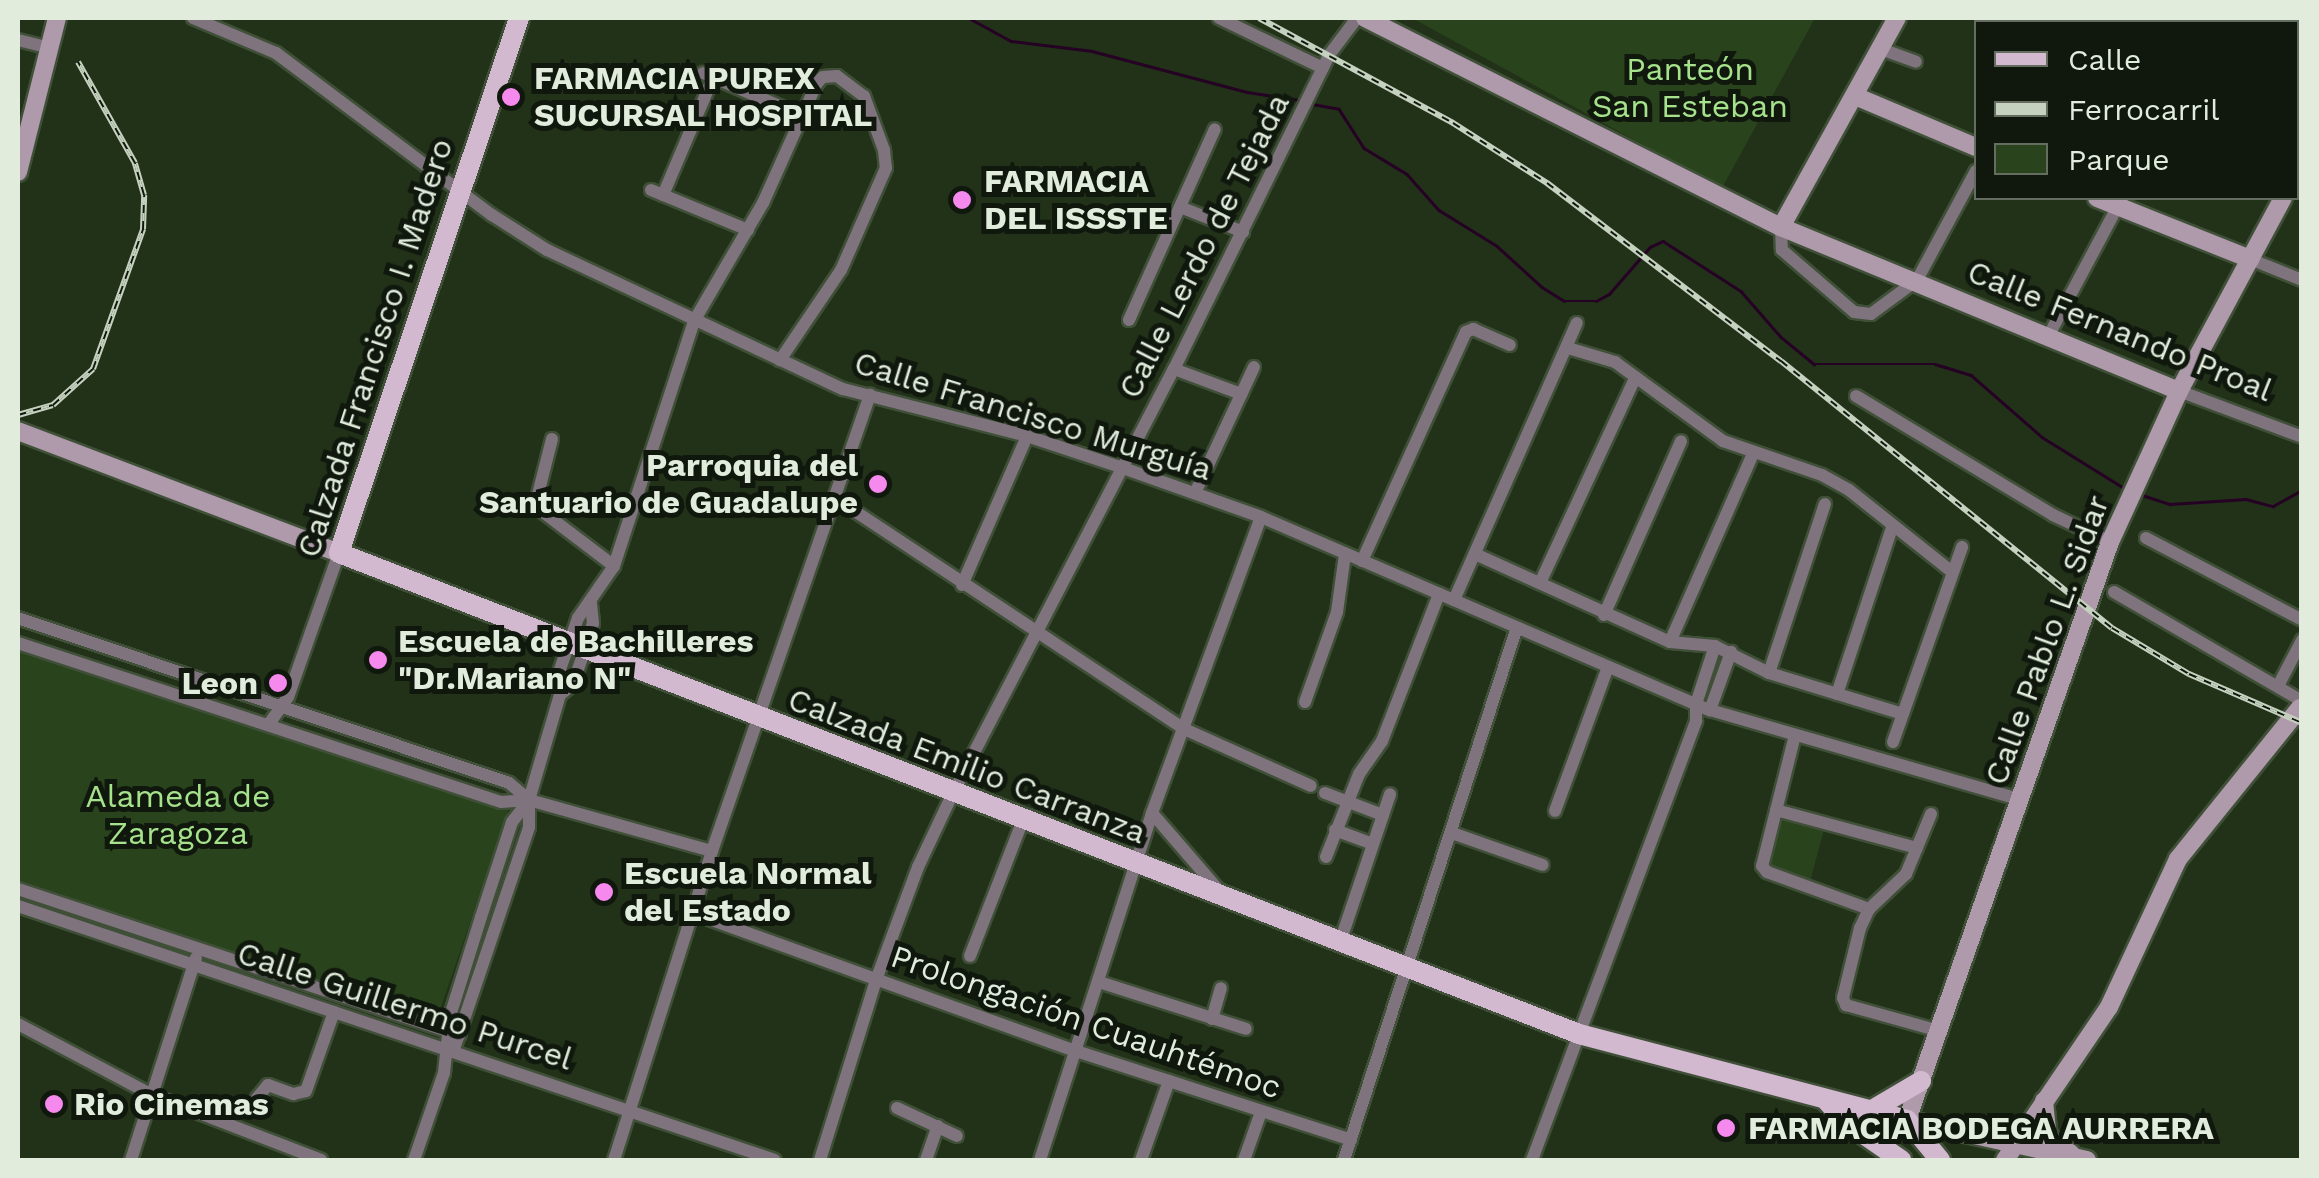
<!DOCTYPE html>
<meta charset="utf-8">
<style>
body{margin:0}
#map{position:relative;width:2319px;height:1178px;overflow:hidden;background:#213219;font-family:"Work Sans",sans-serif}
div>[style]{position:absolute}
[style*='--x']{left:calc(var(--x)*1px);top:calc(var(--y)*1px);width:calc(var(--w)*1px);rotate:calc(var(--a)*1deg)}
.green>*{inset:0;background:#29441c;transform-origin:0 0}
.stream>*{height:2.5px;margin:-1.25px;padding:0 1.25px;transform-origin:1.25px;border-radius:1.25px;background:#250223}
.roads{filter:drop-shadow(2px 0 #405038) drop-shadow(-2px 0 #405038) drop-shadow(0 2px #405038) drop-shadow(0 -2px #405038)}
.street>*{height:12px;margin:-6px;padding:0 6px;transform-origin:6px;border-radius:6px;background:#7f737e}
.secondary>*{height:18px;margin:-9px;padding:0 9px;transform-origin:9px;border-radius:9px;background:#ae9aab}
.primary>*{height:20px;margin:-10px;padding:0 10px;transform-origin:10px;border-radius:10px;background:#d2b9cf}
.rail>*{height:6px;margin-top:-3px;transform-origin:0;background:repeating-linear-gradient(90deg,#10180d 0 8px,#c6d2c0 0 16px);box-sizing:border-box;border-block:2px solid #c6d2c0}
.dots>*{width:28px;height:28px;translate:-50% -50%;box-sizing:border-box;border:5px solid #10180d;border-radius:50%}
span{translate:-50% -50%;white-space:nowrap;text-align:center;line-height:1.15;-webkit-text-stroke:10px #10180d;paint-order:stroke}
.park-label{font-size:32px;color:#a6e18b}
.poi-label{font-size:32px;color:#e1ecdc;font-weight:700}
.left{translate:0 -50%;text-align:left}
.right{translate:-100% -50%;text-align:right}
.street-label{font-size:32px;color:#e1ecdc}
.frame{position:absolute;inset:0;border:20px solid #e1ecdc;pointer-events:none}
.legend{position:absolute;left:1974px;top:20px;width:325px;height:180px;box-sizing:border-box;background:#10180d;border:2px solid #646d60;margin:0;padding:12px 18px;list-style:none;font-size:30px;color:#e1ecdc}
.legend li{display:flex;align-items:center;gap:20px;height:50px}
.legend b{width:50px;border:2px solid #646d60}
</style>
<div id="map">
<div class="green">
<i style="clip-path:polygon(1412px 18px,1815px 18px,1722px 188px)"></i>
<i style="clip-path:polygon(18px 644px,509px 808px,437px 1019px,18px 880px)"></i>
<i style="left:1782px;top:820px;width:43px;height:52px;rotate:15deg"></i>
</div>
<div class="stream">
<i style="--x:969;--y:18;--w:48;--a:28.7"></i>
<i style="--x:1011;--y:41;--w:82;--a:7"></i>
<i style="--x:1092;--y:51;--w:160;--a:14.8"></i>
<i style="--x:1247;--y:92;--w:53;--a:8.7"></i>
<i style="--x:1312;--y:104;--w:27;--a:10"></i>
<i style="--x:1339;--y:109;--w:46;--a:57.3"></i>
<i style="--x:1364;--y:148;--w:50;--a:31.2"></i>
<i style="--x:1407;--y:174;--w:48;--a:48.4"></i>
<i style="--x:1439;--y:210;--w:68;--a:31.8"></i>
<i style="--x:1497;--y:246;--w:61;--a:42.3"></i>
<i style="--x:1542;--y:287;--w:26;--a:32"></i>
<i style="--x:1564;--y:301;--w:32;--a:0"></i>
<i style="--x:1596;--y:301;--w:15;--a:-28"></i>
<i style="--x:1609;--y:294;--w:62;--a:-48.9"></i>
<i style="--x:1650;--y:247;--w:14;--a:-25"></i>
<i style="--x:1663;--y:241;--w:93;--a:32.7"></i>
<i style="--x:1741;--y:291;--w:61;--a:49"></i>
<i style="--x:1781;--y:337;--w:43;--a:39.3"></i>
<i style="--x:1814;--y:364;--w:121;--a:0"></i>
<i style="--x:1935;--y:364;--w:38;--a:17"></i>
<i style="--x:1971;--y:375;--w:94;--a:41.1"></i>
<i style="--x:2042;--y:437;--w:100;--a:31.9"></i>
<i style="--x:2139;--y:494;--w:33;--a:18"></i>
<i style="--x:2170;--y:504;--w:76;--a:-3.8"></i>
<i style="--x:2246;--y:499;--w:28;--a:15"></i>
<i style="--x:2273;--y:506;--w:33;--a:-29"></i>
</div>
<div class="roads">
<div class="street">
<i style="--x:193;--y:18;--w:90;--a:22.9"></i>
<i style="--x:276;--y:53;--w:270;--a:36.9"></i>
<i style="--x:492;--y:215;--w:65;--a:32.5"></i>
<i style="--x:547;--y:250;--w:327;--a:25.2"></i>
<i style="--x:843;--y:389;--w:190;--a:14.3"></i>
<i style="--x:1027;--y:436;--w:101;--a:18.4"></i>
<i style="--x:1123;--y:468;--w:146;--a:19.5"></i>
<i style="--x:1261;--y:517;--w:489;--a:23.3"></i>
<i style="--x:1710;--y:710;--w:325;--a:16.1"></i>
<i style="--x:1219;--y:18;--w:115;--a:25.7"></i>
<i style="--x:2055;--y:22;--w:4;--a:-63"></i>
<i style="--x:2217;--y:22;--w:5;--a:-53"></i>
<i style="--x:18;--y:40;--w:32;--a:14"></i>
<i style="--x:1881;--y:49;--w:37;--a:20"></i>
<i style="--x:703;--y:73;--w:106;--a:23.4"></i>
<i style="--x:651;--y:190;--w:105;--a:22.4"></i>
<i style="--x:663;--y:195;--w:127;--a:-66.9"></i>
<i style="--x:1180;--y:207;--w:68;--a:21.6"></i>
<i style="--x:1781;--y:227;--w:23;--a:88"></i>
<i style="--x:1782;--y:250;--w:95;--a:40.7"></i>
<i style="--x:1854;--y:312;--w:17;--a:7"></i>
<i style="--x:1871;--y:314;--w:57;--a:-36.5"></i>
<i style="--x:1917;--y:280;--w:124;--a:-61.6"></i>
<i style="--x:2250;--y:259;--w:56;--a:22"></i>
<i style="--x:1129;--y:320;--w:209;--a:-65.8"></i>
<i style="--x:2049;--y:335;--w:155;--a:-61.9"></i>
<i style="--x:1568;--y:348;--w:49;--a:16.6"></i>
<i style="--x:1615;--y:362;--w:134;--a:36.2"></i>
<i style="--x:1723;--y:441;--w:105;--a:19"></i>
<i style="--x:1822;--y:475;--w:31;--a:29"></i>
<i style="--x:1849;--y:490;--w:132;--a:38.5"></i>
<i style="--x:1174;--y:369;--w:72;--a:20.5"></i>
<i style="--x:2179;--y:391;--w:131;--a:20.5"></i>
<i style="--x:1856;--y:396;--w:230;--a:31.1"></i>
<i style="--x:2053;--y:515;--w:63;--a:25.3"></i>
<i style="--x:552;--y:439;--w:69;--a:104.2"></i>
<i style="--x:535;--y:506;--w:99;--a:37.2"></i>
<i style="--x:1195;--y:493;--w:139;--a:-64.9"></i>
<i style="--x:835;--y:498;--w:416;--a:33.5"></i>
<i style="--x:1182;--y:728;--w:141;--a:24.2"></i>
<i style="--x:2146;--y:538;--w:176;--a:27.7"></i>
<i style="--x:1475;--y:554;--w:214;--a:24.3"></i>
<i style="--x:1670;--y:642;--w:45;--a:5.1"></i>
<i style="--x:1715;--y:646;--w:60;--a:26.6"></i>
<i style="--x:1769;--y:673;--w:140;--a:17"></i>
<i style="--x:1362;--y:561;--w:252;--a:-65.6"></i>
<i style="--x:1466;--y:332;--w:8;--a:-23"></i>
<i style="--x:1473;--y:329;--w:40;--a:23.4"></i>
<i style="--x:1540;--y:583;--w:226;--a:-65.1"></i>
<i style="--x:962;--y:585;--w:163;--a:-66.4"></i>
<i style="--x:2114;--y:592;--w:217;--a:30.1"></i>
<i style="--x:1454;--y:600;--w:303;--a:-66.1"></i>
<i style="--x:1604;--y:615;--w:190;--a:-66.1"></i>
<i style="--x:18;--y:618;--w:518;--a:18.57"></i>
<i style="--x:509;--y:783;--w:26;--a:40"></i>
<i style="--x:1670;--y:642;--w:206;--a:-66.2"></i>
<i style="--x:18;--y:643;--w:508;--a:18.22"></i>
<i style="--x:501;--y:802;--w:28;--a:-4"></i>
<i style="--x:529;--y:800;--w:190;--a:15.6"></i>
<i style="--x:1769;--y:673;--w:178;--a:-71.7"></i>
<i style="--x:2278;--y:686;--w:52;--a:-62.4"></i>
<i style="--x:1837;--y:694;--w:175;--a:-71.7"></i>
<i style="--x:560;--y:695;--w:17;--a:-40"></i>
<i style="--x:573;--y:684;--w:40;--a:-71.1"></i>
<i style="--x:586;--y:646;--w:24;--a:-73"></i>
<i style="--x:593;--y:623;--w:20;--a:-96"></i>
<i style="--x:1305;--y:702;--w:96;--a:-70.4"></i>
<i style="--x:1337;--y:612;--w:59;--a:-82.1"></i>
<i style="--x:1710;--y:710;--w:62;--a:-70.1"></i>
<i style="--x:269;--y:724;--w:33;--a:-55"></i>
<i style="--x:288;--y:697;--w:153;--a:-70.5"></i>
<i style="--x:1795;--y:735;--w:135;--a:104.1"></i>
<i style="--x:1762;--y:866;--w:8;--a:50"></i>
<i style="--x:1767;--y:872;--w:109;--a:19.9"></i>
<i style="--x:1893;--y:742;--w:207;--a:-70.5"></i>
<i style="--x:1325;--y:793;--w:62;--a:20.8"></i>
<i style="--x:1776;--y:810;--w:146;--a:15.1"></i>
<i style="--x:1555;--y:811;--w:153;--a:-69.8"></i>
<i style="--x:1152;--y:813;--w:107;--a:49.2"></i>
<i style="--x:1931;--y:814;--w:65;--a:112.6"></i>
<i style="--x:1906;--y:874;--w:51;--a:136.6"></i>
<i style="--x:1869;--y:909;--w:21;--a:115"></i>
<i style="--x:1860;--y:928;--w:72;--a:103.7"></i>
<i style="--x:1843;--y:998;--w:8;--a:67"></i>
<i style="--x:1846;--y:1005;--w:97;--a:15.6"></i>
<i style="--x:1335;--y:830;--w:40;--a:20.2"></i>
<i style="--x:1452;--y:833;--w:96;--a:19.4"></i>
<i style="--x:1326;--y:857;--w:89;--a:-68.3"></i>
<i style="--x:1359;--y:774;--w:40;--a:-55.1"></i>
<i style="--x:1382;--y:741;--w:158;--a:-68.8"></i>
<i style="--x:18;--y:889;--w:465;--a:18.3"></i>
<i style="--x:18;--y:906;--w:798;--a:18.55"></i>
<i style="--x:692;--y:913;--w:408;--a:19.8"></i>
<i style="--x:1076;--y:1051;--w:289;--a:17.9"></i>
<i style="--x:1340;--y:942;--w:156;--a:-71.3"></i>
<i style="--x:970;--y:956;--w:146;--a:-68.7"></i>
<i style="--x:1099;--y:982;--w:154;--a:17.7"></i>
<i style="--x:1212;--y:1019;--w:32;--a:-74"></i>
<i style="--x:18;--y:1024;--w:152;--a:27.9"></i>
<i style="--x:152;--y:1095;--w:181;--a:21"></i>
<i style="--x:454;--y:1049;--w:234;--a:-71.3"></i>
<i style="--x:529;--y:827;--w:27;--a:-90"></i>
<i style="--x:529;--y:800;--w:109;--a:-73.6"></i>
<i style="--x:560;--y:695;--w:17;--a:-100"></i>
<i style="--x:557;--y:678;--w:64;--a:-70.7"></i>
<i style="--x:578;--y:618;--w:63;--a:-55.3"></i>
<i style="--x:614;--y:566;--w:258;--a:-71.9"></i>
<i style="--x:694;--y:321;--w:137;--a:-59.7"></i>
<i style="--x:763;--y:203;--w:132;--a:-65.8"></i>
<i style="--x:817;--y:83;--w:8;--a:-45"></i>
<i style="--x:823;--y:77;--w:14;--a:-4"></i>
<i style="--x:837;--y:76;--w:34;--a:37"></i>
<i style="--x:864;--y:96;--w:58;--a:69.7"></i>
<i style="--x:884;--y:150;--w:18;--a:84"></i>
<i style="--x:886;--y:168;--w:111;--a:113.8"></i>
<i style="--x:841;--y:270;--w:109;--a:124.1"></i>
<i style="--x:257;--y:1098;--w:17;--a:-50"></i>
<i style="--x:268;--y:1085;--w:27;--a:20"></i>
<i style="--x:293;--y:1094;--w:13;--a:-13"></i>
<i style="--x:306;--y:1091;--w:84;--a:-70.5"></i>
<i style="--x:897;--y:1108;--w:66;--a:25"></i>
<i style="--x:131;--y:1160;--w:212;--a:-72.2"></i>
<i style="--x:414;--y:1160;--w:92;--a:-71"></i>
<i style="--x:444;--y:1073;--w:57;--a:-84"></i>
<i style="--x:450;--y:1016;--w:104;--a:-72.6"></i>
<i style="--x:481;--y:917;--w:100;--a:-71.9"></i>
<i style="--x:512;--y:822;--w:28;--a:-52"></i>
<i style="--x:614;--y:1160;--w:324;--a:-72.4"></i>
<i style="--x:712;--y:851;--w:483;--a:-70.9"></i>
<i style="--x:820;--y:1160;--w:189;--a:-72.7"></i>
<i style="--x:876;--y:980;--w:121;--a:-69.6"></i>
<i style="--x:918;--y:867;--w:82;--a:-64.7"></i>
<i style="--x:953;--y:793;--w:478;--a:-62.5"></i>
<i style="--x:1174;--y:369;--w:350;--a:-63.7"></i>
<i style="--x:1329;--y:55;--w:46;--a:-52.9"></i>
<i style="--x:926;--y:1160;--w:36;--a:-71"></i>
<i style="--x:1040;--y:1160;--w:365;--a:-72.1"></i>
<i style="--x:1152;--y:813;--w:315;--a:-69.8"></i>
<i style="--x:1141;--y:1160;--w:84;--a:-70.5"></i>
<i style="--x:1244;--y:1160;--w:51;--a:-70.5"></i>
<i style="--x:1344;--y:1160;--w:560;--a:-72.02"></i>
<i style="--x:1532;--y:1160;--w:469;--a:-69.5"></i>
<i style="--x:1696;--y:721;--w:17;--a:-90"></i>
<i style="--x:1696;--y:704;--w:61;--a:-71.9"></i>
</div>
<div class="secondary">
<i style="--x:1365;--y:18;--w:466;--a:26.7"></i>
<i style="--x:1781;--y:227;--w:430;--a:22.4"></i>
<i style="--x:2033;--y:18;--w:13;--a:18"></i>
<i style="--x:1855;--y:96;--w:131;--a:22.9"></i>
<i style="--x:2296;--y:127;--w:6;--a:18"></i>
<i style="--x:18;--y:172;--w:159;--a:-75.8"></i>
<i style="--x:2296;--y:174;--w:11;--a:-56"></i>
<i style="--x:2097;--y:198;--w:165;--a:21.7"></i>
<i style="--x:1781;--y:227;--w:239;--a:-61"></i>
<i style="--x:18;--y:431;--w:343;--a:20.8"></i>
<i style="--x:2044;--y:1101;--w:31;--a:84"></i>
<i style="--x:2047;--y:1132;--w:13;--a:61"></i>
<i style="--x:2053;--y:1143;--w:20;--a:30"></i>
<i style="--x:2005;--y:1160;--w:185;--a:-55.8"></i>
<i style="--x:2109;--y:1007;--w:163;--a:-65"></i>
<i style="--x:2178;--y:859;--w:194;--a:-51.1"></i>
<i style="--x:2087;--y:1160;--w:184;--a:-167.5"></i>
<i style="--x:1907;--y:1120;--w:613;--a:-70.65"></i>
<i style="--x:2110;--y:542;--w:166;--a:-65.4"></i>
<i style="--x:2179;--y:391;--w:219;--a:-61.7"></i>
</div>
<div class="primary">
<i style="--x:519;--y:18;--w:564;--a:108.6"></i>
<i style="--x:339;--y:553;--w:1330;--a:21.2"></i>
<i style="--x:1579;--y:1034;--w:339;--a:14.7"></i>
<i style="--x:1827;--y:1101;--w:28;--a:48"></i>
<i style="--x:1846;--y:1122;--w:67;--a:34.6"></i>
<i style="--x:1872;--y:1110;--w:57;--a:-30.6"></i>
<i style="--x:1907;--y:1120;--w:52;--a:50.5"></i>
</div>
</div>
<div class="rail">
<i style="--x:1259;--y:18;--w:221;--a:28.4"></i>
<i style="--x:1453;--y:123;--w:112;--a:32.6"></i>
<i style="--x:1547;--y:183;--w:294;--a:37.3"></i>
<i style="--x:1781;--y:361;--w:425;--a:38.9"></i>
<i style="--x:2112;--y:628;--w:90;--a:30.9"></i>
<i style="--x:2189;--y:674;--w:123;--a:23.4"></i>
<i style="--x:18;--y:415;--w:36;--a:-16"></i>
<i style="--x:53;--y:405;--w:54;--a:-42"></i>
<i style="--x:93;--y:369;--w:149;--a:-70.3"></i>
<i style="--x:143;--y:229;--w:34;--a:-88"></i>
<i style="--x:144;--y:195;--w:33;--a:-106"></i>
<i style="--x:135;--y:163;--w:116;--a:-119.4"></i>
</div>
<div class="dots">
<i style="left:511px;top:97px;background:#f689ee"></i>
<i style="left:962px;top:200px;background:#f689ee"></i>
<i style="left:878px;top:484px;background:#f689ee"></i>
<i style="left:378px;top:660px;background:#f689ee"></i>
<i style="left:278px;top:683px;background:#f689ee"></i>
<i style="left:604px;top:892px;background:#f689ee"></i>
<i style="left:54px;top:1104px;background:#f689ee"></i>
<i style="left:1726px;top:1128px;background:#f689ee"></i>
</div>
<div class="park-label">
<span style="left:1690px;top:88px">Panteón<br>San Esteban</span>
<span style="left:178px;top:815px">Alameda de<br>Zaragoza</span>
</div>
<div class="poi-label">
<span class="left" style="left:534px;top:97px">FARMACIA PUREX<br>SUCURSAL HOSPITAL</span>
<span class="left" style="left:984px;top:200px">FARMACIA<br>DEL ISSSTE</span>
<span class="right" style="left:858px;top:484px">Parroquia del<br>Santuario de Guadalupe</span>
<span class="left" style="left:398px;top:660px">Escuela de Bachilleres<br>"Dr.Mariano N"</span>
<span class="right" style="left:258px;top:683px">Leon</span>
<span class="left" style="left:624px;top:892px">Escuela Normal<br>del Estado</span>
<span class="left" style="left:74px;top:1104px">Rio Cinemas</span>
<span class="left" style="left:1748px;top:1128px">FARMACIA BODEGA AURRERA</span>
</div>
<div class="street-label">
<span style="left:1204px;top:246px;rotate:-63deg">Calle Lerdo de Tejada</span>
<span style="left:2120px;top:331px;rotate:22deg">Calle Fernando Proal</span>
<span style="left:375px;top:348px;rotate:-72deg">Calzada Francisco I. Madero</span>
<span style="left:1033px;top:416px;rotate:17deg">Calle Francisco Murguía</span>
<span style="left:2047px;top:640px;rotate:-70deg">Calle Pablo L. Sidar</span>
<span style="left:967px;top:766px;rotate:21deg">Calzada Emilio Carranza</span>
<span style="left:405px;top:1006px;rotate:18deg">Calle Guillermo Purcel</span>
<span style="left:1086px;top:1022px;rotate:19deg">Prolongación Cuauhtémoc</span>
</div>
<div class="frame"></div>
<ul class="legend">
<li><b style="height:12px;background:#d2b9cf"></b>Calle</li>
<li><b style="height:12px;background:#c6d2c0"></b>Ferrocarril</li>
<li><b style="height:28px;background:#29441c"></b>Parque</li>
</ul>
</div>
